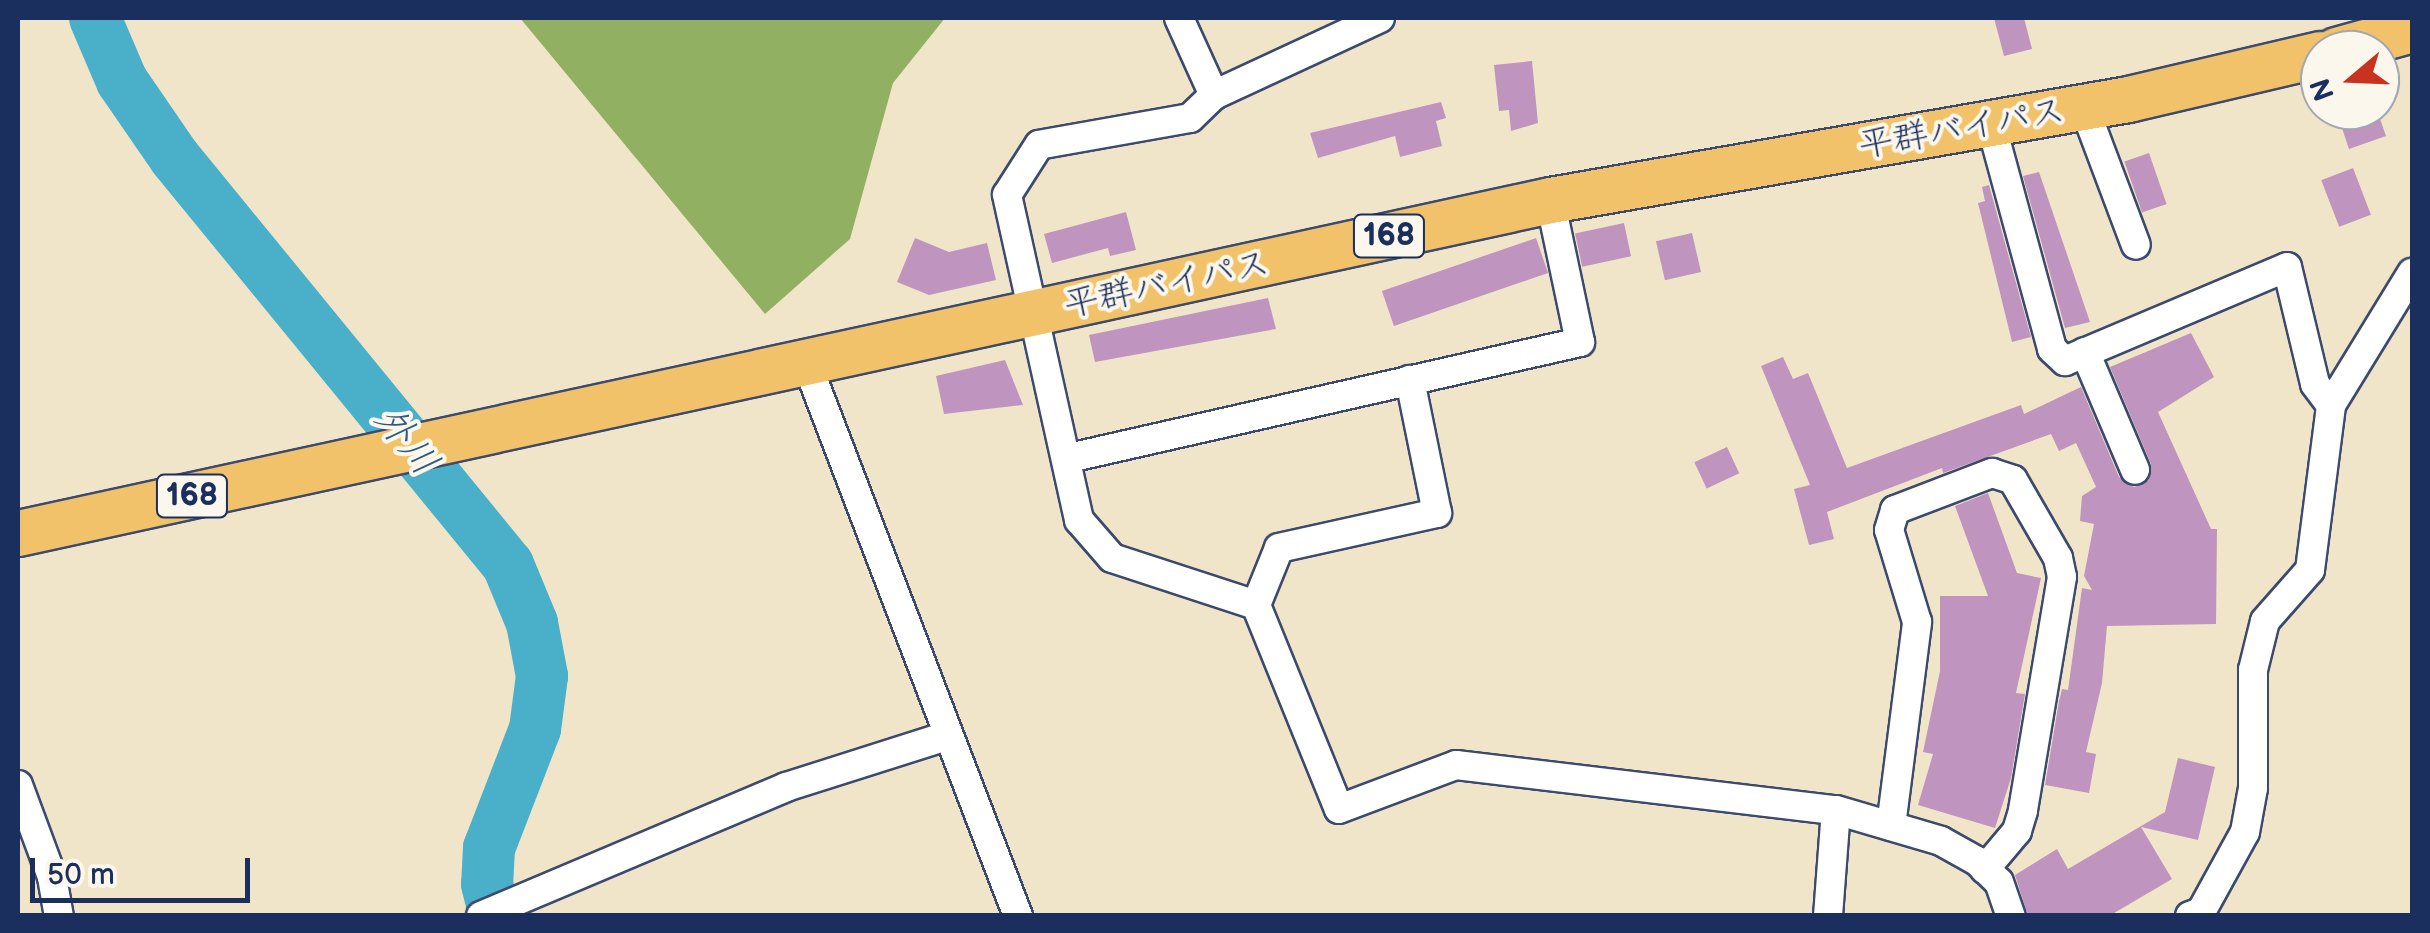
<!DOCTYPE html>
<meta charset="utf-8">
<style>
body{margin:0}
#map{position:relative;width:2430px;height:933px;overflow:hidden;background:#f1e5c9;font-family:"Balsamiq Sans","Klee One",sans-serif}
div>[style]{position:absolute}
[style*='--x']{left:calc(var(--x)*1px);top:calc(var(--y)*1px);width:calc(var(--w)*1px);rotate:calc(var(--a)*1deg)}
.forest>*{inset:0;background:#92b062}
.river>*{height:52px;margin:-26px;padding:0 26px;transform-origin:26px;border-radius:26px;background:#4aafc9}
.building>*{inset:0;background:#bf94bf;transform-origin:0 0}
.roads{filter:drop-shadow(2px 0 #3b4a6e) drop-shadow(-2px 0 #3b4a6e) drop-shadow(0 2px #3b4a6e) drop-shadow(0 -2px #3b4a6e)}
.minor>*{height:28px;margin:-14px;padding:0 14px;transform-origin:14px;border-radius:14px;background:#fff}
.trunk>*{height:45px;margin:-22.5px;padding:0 22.5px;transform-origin:22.5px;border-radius:22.5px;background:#f2c26a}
span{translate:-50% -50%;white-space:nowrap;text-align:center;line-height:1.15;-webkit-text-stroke:8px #fbf7ec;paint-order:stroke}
.shield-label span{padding:2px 8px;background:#fbf7ec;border:2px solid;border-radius:8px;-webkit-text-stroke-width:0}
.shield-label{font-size:32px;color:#1b2f5e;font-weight:700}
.street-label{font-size:35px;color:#1b2f5e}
.water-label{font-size:38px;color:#2b5c83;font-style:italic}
.frame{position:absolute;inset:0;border:20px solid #1b2f5e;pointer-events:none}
.north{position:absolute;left:2300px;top:30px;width:100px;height:100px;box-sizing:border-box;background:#fbf7ec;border:2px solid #a1a7b3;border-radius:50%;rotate:251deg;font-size:28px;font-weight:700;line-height:40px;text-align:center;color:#1b2f5e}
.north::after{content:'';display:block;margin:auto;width:35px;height:45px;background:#c8321e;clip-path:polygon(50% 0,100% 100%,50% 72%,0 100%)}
.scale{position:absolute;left:30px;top:858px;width:220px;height:45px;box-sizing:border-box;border:5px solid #1b2f5e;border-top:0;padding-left:12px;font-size:30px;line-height:35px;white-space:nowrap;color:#1b2f5e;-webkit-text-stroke:8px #fbf7ec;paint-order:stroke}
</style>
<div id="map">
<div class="forest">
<i style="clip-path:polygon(520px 18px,945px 18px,893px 83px,850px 239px,765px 314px)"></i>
</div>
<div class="river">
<i style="--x:95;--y:18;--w:69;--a:66.8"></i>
<i style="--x:122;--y:81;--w:93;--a:55.5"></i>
<i style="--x:175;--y:158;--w:526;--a:50.71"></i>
<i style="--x:508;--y:565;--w:63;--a:67.5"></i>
<i style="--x:532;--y:623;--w:54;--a:79.3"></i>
<i style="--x:542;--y:676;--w:53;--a:97.5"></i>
<i style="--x:535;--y:729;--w:128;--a:111.1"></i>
<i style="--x:489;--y:848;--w:36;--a:93"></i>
<i style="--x:487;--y:884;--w:33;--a:76"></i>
</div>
<div class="building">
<i style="clip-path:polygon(1994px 18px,2024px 18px,2032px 49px,2004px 56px)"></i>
<i style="clip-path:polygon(1532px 61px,1538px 123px,1511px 131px,1509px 110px,1499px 111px,1494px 65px)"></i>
<i style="clip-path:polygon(1441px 102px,1446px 118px,1436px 121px,1442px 146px,1400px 157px,1395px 136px,1318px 158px,1310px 133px)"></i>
<i style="clip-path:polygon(2336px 110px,2377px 110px,2386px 136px,2349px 149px)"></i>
<i style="left:2149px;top:153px;width:54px;height:26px;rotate:71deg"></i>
<i style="left:2353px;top:168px;width:50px;height:34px;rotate:69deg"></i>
<i style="clip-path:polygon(2039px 172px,2090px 322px,2065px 328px,2023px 176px)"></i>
<i style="clip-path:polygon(1989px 185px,2031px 337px,2012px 342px,1978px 203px,1985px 201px,1982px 187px)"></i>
<i style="clip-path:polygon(1126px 212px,1136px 250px,1110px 256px,1108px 248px,1052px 263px,1044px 234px)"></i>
<i style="left:1624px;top:223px;width:34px;height:50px;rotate:78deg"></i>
<i style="left:1692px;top:233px;width:40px;height:37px;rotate:77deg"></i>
<i style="clip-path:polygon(915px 238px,949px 252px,987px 243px,996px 280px,929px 295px,897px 282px)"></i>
<i style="left:1536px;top:238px;width:37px;height:163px;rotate:71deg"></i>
<i style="clip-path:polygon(1268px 298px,1276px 329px,1095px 362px,1089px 335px)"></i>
<i style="clip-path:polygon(2191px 333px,2214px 377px,2158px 412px,2211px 529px,2217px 529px,2216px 624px,2107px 626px,2102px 683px,2086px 752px,2096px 754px,2089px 793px,2045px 785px,2059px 701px,2062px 689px,2068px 690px,2082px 588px,2092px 590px,2084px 576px,2094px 524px,2080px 521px,2082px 496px,2096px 487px,2076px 443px,2059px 451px,2051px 434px,1943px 473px,1942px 468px,1827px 512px,1834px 539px,1809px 545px,1794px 489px,1810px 485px,1761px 366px,1783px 357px,1793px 379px,1808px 373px,1847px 468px,2021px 405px,2024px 414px,2081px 387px,2119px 477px,2134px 487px,2149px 480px,2151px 464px,2110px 367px)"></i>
<i style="clip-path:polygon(1005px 360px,1023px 405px,944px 414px,936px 376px)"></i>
<i style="left:1727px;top:447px;width:29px;height:36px;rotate:65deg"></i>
<i style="clip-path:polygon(1988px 493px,2017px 573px,2041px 578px,2016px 693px,2025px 694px,2011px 778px,1995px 828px,1918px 805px,1933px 754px,1923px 752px,1940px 671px,1940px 596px,1988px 596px,1955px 506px)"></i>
<i style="clip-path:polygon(2178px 758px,2215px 767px,2198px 840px,2141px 827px,2172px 879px,2109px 916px,2028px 916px,2015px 875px,2057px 849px,2068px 869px,2165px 812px)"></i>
</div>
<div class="roads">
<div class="minor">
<i style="--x:1179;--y:18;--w:85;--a:65.6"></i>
<i style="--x:1380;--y:18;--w:183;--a:155.1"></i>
<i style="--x:1214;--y:95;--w:33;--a:136"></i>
<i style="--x:1190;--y:118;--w:153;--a:169.9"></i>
<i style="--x:1039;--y:145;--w:59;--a:122.6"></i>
<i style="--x:1007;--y:195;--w:333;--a:77.5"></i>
<i style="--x:1079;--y:520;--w:50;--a:49"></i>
<i style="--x:1112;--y:558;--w:151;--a:18.1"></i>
<i style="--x:1256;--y:605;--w:220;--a:67.9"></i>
<i style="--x:1339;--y:809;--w:125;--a:-20.6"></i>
<i style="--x:1456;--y:765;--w:383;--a:6.8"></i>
<i style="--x:1836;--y:810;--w:109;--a:16.4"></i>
<i style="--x:1941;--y:841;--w:41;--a:29.1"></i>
<i style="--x:1977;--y:861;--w:30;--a:44"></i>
<i style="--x:1999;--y:882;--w:36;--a:71"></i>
<i style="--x:2084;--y:107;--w:147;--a:69.4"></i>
<i style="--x:1991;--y:124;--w:233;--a:74.8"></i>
<i style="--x:2052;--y:349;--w:18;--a:43"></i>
<i style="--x:2065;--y:361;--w:241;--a:-22.9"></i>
<i style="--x:2287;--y:267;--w:120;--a:76.5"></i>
<i style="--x:2315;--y:384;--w:26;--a:53"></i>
<i style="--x:2085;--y:352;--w:128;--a:67"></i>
<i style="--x:807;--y:364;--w:591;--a:69.08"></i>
<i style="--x:1069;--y:458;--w:524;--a:-12.79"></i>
<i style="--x:1580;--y:342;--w:145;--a:-101.9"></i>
<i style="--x:1256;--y:605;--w:61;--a:-68"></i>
<i style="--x:1279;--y:548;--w:162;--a:-12.5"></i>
<i style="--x:1437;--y:513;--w:136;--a:-101.5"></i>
<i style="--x:18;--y:785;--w:98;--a:69.7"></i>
<i style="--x:52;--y:877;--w:40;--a:80"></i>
<i style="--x:1891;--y:826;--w:206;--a:-82.7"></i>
<i style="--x:1917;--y:622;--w:96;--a:-106.9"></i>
<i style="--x:1889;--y:530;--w:21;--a:-73"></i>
<i style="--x:1895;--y:510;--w:104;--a:-20.9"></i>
<i style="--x:1992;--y:473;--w:22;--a:18"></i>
<i style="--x:2013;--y:480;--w:90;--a:60"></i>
<i style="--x:2058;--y:558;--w:19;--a:78"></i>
<i style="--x:2062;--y:577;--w:237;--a:99.5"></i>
<i style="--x:2023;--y:811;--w:21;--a:107"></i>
<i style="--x:2017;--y:831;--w:50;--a:130.1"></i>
<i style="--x:481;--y:916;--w:331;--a:-22.9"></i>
<i style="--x:786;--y:787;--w:169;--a:-17.6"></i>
<i style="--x:1828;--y:916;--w:106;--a:-85.7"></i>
<i style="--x:2190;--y:916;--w:12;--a:-20"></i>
<i style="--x:2201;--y:912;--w:91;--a:-61.2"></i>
<i style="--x:2245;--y:832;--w:45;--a:-79.7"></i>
<i style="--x:2253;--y:788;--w:118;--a:-90"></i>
<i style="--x:2253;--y:670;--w:50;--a:-76.2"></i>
<i style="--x:2265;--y:621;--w:68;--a:-48.6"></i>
<i style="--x:2310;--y:570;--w:166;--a:-82.7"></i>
<i style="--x:2331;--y:405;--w:155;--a:-58.5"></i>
</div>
<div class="trunk">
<i style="--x:2336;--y:50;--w:79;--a:-15.4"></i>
<i style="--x:18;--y:533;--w:1568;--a:-12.26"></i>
<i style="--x:1550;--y:200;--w:587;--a:-9.91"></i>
<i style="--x:2128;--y:99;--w:197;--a:-13.2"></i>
</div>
</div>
<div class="shield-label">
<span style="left:1389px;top:236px">168</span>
<span style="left:192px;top:496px">168</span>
</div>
<div class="street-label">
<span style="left:1962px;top:129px;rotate:-10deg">平群バイパス</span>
<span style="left:1167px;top:285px;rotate:-12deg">平群バイパス</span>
</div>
<div class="water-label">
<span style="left:406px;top:441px;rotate:51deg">外川</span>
</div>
<div class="frame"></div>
<div class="north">N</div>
<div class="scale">50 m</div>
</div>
